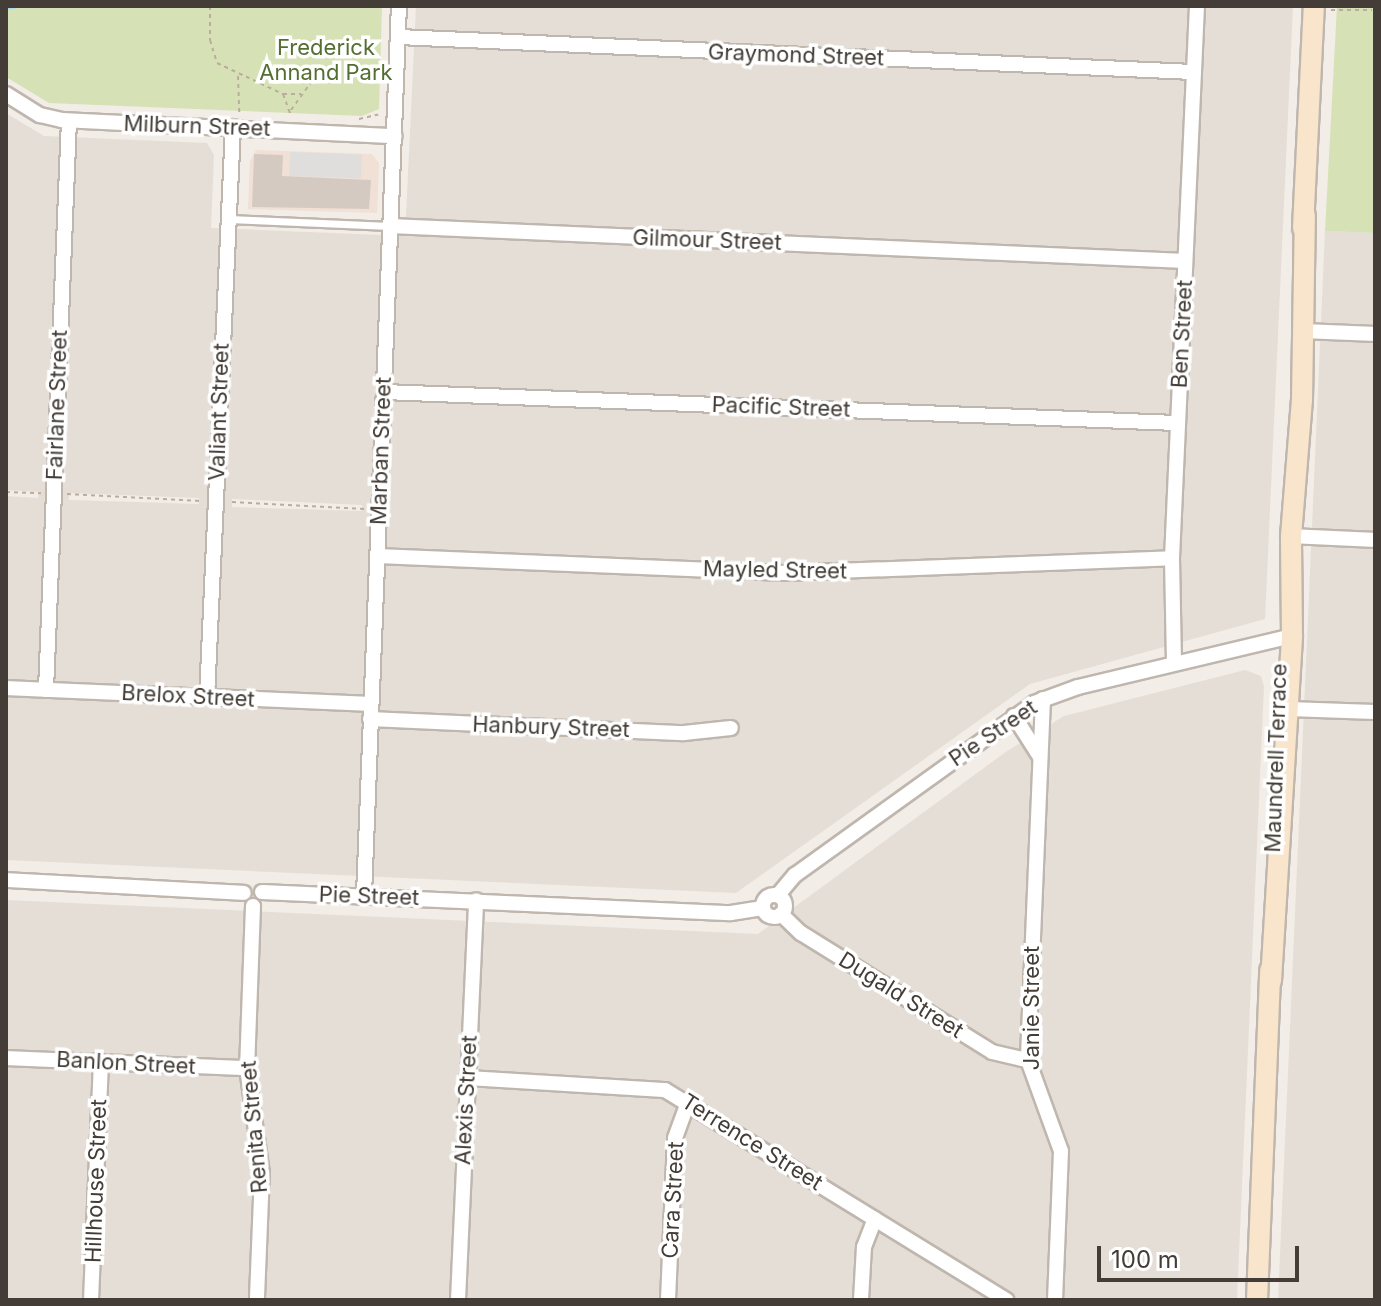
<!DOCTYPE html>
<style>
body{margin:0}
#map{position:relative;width:1381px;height:1306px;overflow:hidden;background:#f2ede7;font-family:Inter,sans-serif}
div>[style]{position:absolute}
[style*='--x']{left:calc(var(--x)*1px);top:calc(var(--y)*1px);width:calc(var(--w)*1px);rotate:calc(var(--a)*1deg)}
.residential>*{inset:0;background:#e5ded6}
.commercial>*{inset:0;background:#f1e0d5}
.green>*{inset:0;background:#d6e2b5}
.parking>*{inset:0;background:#e0dedc;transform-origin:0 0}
.stream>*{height:4px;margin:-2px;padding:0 2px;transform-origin:2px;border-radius:2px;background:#aadae8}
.building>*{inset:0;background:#d5cac1}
.path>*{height:2px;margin-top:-1px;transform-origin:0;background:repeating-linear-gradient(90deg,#bcac9e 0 4px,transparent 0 8px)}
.roads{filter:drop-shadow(2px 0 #bfb6ae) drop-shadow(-2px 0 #bfb6ae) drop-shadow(0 2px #bfb6ae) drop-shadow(0 -2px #bfb6ae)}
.lane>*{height:7px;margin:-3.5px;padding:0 3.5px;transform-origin:3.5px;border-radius:3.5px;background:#fff}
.street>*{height:14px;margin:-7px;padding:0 7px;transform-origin:7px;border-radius:7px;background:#fff}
.street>.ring{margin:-7px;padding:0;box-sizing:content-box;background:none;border:14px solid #fff;border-radius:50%}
.secondary>*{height:20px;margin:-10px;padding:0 10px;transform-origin:10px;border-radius:10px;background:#f8e5cb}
span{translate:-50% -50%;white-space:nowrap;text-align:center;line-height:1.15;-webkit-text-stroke:7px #fff;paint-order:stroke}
.park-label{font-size:22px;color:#546f31}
.street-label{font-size:22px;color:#443d37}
.frame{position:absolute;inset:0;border:8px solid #443d37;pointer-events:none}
.scale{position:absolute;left:1097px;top:1246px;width:202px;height:36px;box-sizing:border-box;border:4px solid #443d37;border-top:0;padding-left:10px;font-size:24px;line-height:28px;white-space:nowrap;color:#443d37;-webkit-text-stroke:6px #fff;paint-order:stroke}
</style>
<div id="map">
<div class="residential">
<i style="clip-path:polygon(evenodd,416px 6px,1293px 6px,1265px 619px,1030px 684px,736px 893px,6px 860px,6px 496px,38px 498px,39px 492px,6px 490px,6px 113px,44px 136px,207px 143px,214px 155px,211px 228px,405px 236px,416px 6px,69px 493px,199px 498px,199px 504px,69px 500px,69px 493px,416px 6px,232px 499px,362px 505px,362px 511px,232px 507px,232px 499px)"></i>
<i style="clip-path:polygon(1325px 231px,1375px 233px,1375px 1300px,1278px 1300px)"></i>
<i style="clip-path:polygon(1245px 670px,1261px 676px,1264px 686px,1237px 1300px,6px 1300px,6px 900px,758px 934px,1007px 751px,1064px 716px)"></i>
</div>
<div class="commercial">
<i style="clip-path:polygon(256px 150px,372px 154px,379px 163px,377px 213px,248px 209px,250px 161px)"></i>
</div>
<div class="green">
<i style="clip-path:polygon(6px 6px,382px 6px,379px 109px,362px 116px,49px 103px,6px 77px)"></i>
<i style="clip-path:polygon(1337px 6px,1375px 6px,1375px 233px,1325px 231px)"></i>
</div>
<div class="parking">
<i style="left:290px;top:152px;width:72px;height:24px;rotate:2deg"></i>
</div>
<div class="stream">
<i style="--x:6;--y:8;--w:13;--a:-9"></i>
</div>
<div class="building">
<i style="clip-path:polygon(254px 154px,283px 155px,282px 176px,371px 180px,369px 209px,252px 207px)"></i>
</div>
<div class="path">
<i style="--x:210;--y:6;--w:34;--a:90"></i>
<i style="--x:210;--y:40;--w:24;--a:73"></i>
<i style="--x:217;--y:63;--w:73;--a:25.2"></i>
<i style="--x:283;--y:94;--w:23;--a:70"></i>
<i style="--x:1331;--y:10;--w:41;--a:0"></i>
<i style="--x:238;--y:76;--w:38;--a:88"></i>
<i style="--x:283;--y:94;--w:18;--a:0"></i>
<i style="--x:291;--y:110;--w:49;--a:-54.1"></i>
<i style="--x:359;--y:119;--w:22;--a:-13"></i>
<i style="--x:6;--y:492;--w:35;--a:2"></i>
<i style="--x:67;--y:494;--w:134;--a:3"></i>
<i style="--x:232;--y:502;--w:133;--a:3"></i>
</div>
<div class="roads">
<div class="lane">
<i style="--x:229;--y:219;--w:161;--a:2.5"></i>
</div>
<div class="street">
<i style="--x:398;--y:37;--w:797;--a:2.52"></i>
<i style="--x:6;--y:94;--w:40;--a:32"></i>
<i style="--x:40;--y:115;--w:23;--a:13"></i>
<i style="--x:62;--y:120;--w:333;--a:2.8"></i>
<i style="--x:390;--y:226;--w:796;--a:2.52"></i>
<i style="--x:1304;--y:331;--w:71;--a:2.4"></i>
<i style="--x:384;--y:392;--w:795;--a:2.24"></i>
<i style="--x:1291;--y:536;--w:84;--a:2.7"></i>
<i style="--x:377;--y:556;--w:408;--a:2.4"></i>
<i style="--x:785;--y:573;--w:387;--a:-2.2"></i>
<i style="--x:1174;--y:663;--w:105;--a:-91.1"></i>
<i style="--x:1172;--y:558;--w:553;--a:-87.41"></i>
<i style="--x:6;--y:688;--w:365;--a:2.5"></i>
<i style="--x:46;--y:690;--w:569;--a:-87.69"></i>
<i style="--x:207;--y:697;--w:571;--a:-87.39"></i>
<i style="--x:1043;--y:699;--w:361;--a:92.4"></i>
<i style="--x:1028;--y:1060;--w:97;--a:70.1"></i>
<i style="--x:1061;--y:1151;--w:149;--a:92.3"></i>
<i style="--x:1288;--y:709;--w:87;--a:2"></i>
<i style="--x:1014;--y:716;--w:49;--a:57.6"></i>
<i style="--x:370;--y:719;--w:314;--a:2.6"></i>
<i style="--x:684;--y:733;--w:47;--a:-6.1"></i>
<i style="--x:6;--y:880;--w:238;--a:3.1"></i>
<i style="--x:262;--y:892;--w:469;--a:2.6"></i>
<i style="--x:731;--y:913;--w:32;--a:-9"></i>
<i class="ring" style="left:763px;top:895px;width:8px;height:8px"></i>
<i style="--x:364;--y:895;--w:890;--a:-87.75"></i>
<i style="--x:778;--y:895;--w:26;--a:-50"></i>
<i style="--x:795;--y:875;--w:294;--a:-35.7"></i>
<i style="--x:1034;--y:703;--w:47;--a:-20"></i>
<i style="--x:1078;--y:687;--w:220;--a:-13.4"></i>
<i style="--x:253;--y:906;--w:162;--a:92.1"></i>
<i style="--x:247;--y:1068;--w:106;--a:81.9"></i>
<i style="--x:262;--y:1173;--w:127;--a:92.3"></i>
<i style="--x:781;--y:914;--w:28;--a:44"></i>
<i style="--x:801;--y:933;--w:225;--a:31.9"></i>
<i style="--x:992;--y:1052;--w:37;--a:13"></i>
<i style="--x:6;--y:1058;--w:241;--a:2.4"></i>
<i style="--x:467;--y:1078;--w:198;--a:3.5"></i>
<i style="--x:665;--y:1090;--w:401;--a:31.6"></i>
<i style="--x:91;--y:1300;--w:238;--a:-87.6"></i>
<i style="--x:458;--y:1300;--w:400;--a:-87.4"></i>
<i style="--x:668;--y:1300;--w:162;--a:-87.5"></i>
<i style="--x:675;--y:1138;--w:38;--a:-70"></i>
<i style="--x:861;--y:1300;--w:53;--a:-86.8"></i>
<i style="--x:864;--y:1247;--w:30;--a:-69"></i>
</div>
<div class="secondary">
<i style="--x:1303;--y:228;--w:222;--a:-87.2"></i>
<i style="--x:1271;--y:981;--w:346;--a:-86.5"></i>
<i style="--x:1292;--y:636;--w:100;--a:-90.6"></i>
<i style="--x:1291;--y:536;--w:136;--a:-85.4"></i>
<i style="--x:1302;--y:400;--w:185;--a:-89.1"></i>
<i style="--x:1257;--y:1300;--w:330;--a:-87.7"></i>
</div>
</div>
<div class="park-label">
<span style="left:326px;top:60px">Frederick<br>Annand Park</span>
</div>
<div class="street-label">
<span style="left:796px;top:55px;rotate:2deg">Graymond Street</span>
<span style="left:197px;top:126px;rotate:2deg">Milburn Street</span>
<span style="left:707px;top:240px;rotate:2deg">Gilmour Street</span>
<span style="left:1182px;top:334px;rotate:-87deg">Ben Street</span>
<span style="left:57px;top:405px;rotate:-88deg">Fairlane Street</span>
<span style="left:781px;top:407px;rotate:2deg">Pacific Street</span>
<span style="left:219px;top:412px;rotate:-88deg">Valiant Street</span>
<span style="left:381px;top:451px;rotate:-88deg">Marban Street</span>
<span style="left:775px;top:570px;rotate:1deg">Mayled Street</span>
<span style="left:188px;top:696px;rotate:3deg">Brelox Street</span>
<span style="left:551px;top:727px;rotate:2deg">Hanbury Street</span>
<span style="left:993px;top:733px;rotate:-34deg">Pie Street</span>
<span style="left:1276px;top:758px;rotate:-88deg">Maundrell Terrace</span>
<span style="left:369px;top:896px;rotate:2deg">Pie Street</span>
<span style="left:901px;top:995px;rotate:32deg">Dugald Street</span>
<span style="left:1032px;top:1008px;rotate:-90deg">Janie Street</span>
<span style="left:126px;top:1063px;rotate:3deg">Banlon Street</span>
<span style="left:466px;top:1100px;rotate:-87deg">Alexis Street</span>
<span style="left:254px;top:1127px;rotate:-95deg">Renita Street</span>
<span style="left:752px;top:1142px;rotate:32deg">Terrence Street</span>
<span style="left:96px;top:1181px;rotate:-88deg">Hillhouse Street</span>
<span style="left:673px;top:1200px;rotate:-87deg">Cara Street</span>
</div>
<div class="frame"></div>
<div class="scale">100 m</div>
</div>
